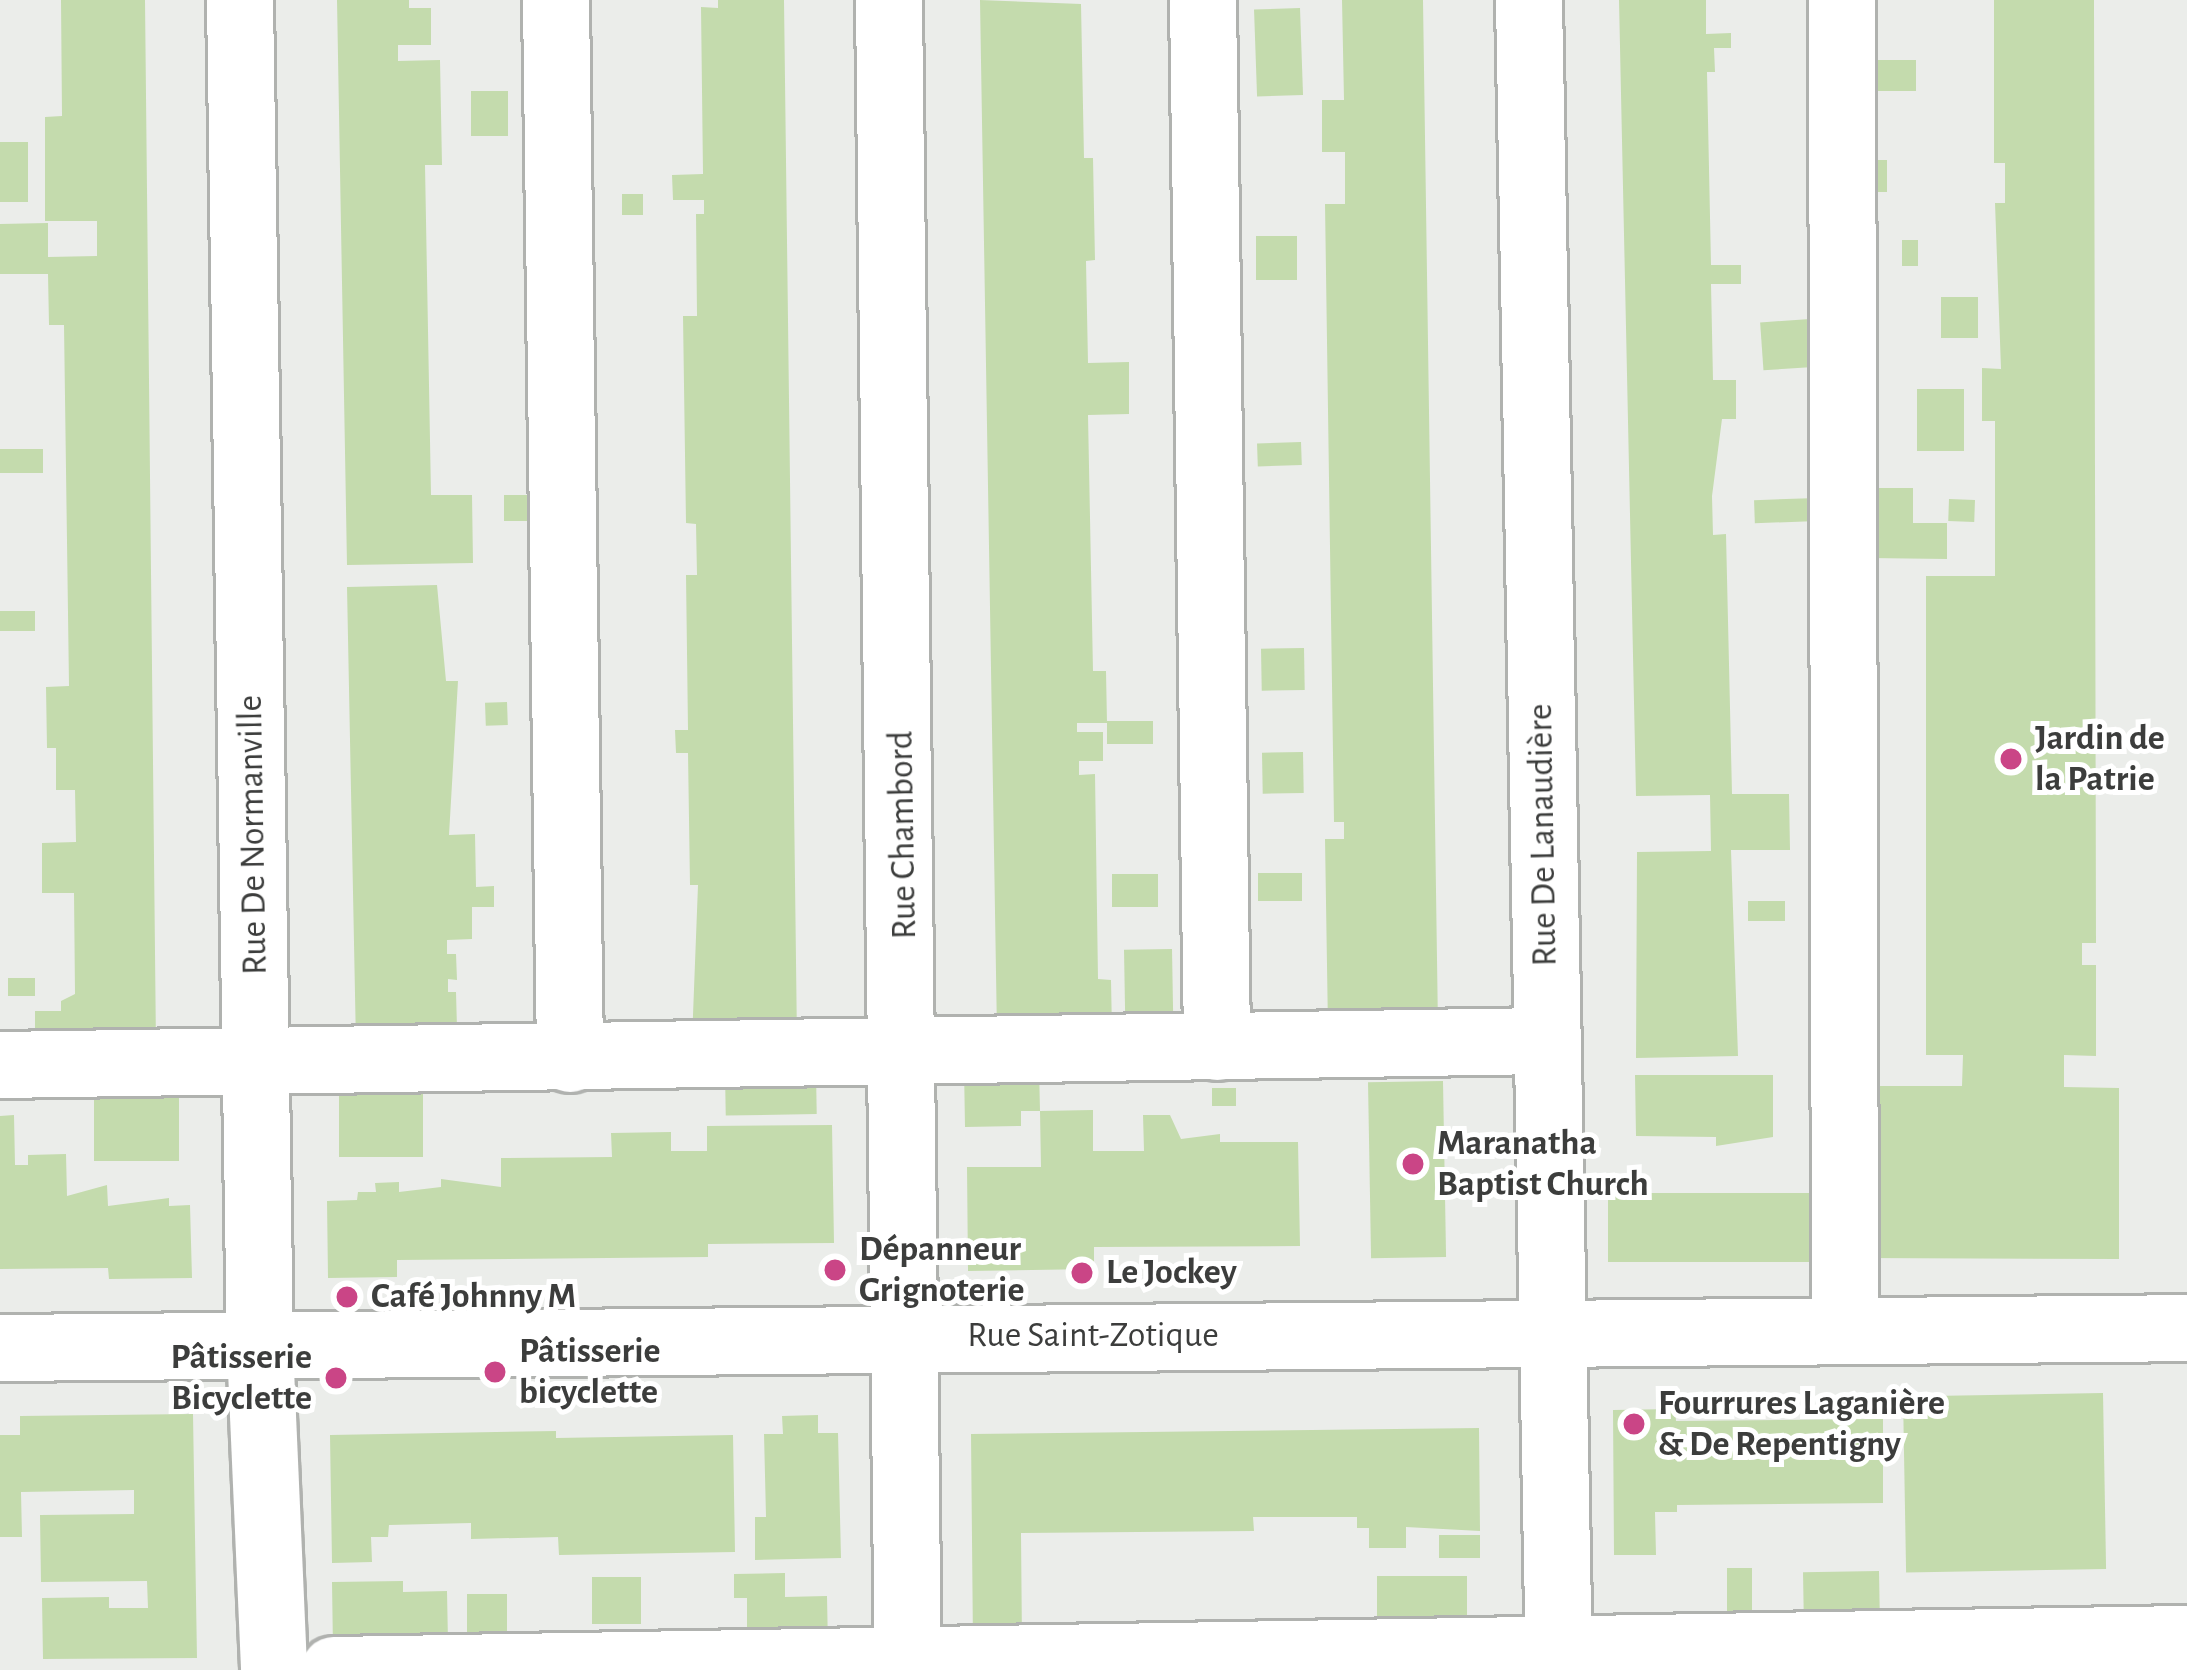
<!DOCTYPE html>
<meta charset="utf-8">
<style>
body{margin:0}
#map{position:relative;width:2187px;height:1670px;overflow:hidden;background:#ebedea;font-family:"Alegreya Sans",sans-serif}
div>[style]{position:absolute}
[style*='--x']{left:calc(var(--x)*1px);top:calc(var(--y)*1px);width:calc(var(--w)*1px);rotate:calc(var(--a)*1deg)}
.building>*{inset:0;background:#c4dbad;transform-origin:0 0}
.roads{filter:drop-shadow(3px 0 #b0b2af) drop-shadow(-3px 0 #b0b2af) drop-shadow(0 3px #b0b2af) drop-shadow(0 -3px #b0b2af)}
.minor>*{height:66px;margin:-33px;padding:0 33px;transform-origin:33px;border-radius:33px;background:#fff}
.dots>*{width:33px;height:33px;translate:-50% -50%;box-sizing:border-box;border:6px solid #fff;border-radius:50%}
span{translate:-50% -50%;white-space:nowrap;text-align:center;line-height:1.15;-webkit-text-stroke:10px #fff;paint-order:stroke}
.poi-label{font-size:36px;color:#3c3d3c;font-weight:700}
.left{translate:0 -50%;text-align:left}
.right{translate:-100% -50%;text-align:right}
.street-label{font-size:36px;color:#3c3d3c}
</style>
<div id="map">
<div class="building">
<i style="clip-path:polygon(61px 0,145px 0,156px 1047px,35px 1034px,35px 1011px,61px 1011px,61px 1001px,75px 994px,74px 893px,42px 893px,42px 843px,76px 842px,75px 790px,56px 790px,56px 748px,47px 748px,46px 687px,69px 686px,64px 325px,49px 325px,48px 274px,0 274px,0 224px,48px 223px,48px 257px,97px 256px,97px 221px,45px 221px,45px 117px,62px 116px)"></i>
<i style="clip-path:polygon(337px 0,409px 0,409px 8px,431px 8px,431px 45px,398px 45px,398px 61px,440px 60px,442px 165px,425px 165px,431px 495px,472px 495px,473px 563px,347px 565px)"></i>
<i style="clip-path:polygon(718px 0,784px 0,797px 1040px,692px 1041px,698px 885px,690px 885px,688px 753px,676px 753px,675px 730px,688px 730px,686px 575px,697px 575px,696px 524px,686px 523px,683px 316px,697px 316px,696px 214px,704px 214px,704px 200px,673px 200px,672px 175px,703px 174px,701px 7px,718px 8px)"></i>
<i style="clip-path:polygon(980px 0,1081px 4px,1084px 158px,1093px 158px,1095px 260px,1086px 261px,1088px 363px,1129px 362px,1129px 414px,1088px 415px,1093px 671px,1106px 671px,1107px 723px,1077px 723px,1077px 732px,1103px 732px,1103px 761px,1079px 761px,1079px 775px,1095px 774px,1098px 979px,1111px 980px,1112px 1031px,997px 1033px)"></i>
<i style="clip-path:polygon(1342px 0,1423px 0,1438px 1027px,1328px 1028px,1325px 839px,1344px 839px,1344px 822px,1334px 822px,1325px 204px,1345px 204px,1345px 152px,1322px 152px,1322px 100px,1344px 100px)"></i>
<i style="clip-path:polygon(1619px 0,1706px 0,1706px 34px,1731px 33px,1731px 48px,1714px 48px,1715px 72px,1707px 72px,1711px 265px,1741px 265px,1741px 284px,1711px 284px,1713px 380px,1736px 380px,1736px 419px,1722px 419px,1712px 496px,1713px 535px,1726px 534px,1732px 794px,1789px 794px,1790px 850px,1731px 850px,1738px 1056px,1636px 1058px,1637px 852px,1711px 851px,1710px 795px,1636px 796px)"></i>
<i style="clip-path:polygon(1994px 0,2094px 0,2096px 943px,2082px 943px,2082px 965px,2096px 965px,2096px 1056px,2064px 1055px,2064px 1087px,2119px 1088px,2119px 1259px,1861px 1258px,1861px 1086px,1962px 1086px,1963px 1055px,1926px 1055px,1926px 576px,1995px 576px,1995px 421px,1982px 421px,1982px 368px,2001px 369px,1995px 203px,2005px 203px,2005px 163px,1994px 163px)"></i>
<i style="left:1300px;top:8px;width:87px;height:46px;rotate:88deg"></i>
<i style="left:1867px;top:60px;width:49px;height:31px"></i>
<i style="left:471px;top:91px;width:37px;height:45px"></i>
<i style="left:0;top:142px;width:28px;height:60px"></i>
<i style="left:1887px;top:160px;width:32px;height:31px;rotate:90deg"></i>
<i style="left:622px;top:194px;width:21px;height:21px"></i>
<i style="left:1256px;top:236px;width:41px;height:44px"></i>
<i style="left:1902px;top:240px;width:16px;height:26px"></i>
<i style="left:1941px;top:297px;width:37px;height:41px"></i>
<i style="left:1810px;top:319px;width:48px;height:50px;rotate:86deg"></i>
<i style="left:1917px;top:389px;width:47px;height:62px"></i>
<i style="left:1301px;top:442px;width:23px;height:44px;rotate:88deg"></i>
<i style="left:43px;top:449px;width:24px;height:43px;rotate:90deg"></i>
<i style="clip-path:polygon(1872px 488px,1913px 488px,1913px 523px,1947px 523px,1947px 559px,1869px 558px)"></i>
<i style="left:504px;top:495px;width:33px;height:26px"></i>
<i style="left:1817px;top:498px;width:23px;height:63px;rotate:88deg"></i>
<i style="left:1949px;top:499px;width:26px;height:22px;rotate:2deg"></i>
<i style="clip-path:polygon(437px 585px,446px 681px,458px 681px,449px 835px,475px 834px,476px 887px,494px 886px,494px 907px,472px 907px,472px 939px,447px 940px,447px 954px,456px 954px,457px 980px,448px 979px,448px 992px,456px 992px,457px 1028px,356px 1045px,347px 587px)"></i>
<i style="left:0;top:611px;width:35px;height:20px"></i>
<i style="left:1304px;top:648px;width:42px;height:43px;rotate:89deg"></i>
<i style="left:507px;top:702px;width:23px;height:22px;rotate:88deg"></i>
<i style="left:1107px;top:721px;width:46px;height:23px"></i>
<i style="left:1303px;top:752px;width:41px;height:41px;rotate:89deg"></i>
<i style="left:1258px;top:873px;width:44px;height:28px"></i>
<i style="left:1158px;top:874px;width:33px;height:46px;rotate:90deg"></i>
<i style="left:1748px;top:901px;width:37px;height:20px"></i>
<i style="left:1172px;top:949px;width:64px;height:48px;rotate:89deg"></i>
<i style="left:8px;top:978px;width:27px;height:18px"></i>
<i style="clip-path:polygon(1039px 1067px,1040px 1111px,1021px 1111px,1021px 1126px,965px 1127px,964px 1068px)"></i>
<i style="left:816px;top:1072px;width:42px;height:91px;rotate:89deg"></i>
<i style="left:423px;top:1073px;width:84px;height:84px;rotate:90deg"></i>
<i style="clip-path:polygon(1635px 1075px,1773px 1075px,1773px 1137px,1716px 1146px,1716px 1137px,1636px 1136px)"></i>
<i style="left:94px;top:1078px;width:85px;height:83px"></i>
<i style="left:1443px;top:1081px;width:176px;height:75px;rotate:89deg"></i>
<i style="left:1212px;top:1088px;width:24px;height:18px"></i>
<i style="clip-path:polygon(1093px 1110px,1093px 1151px,1144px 1151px,1143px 1115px,1170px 1115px,1181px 1139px,1220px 1134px,1220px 1142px,1298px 1142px,1300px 1246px,1094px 1247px,1094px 1269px,968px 1271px,967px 1167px,1041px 1167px,1040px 1111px)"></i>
<i style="clip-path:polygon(14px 1115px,15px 1165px,28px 1165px,28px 1155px,66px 1154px,67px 1196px,107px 1185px,108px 1206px,169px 1198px,169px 1206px,190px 1205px,192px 1278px,109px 1279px,108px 1268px,0 1269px,0 1116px)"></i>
<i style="clip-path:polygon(832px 1125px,834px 1243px,708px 1244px,708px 1257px,397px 1260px,397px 1277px,328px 1278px,327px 1201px,357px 1200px,358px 1192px,376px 1192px,375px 1183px,399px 1182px,399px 1192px,441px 1187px,441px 1179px,501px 1187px,501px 1158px,612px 1157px,611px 1133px,671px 1132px,671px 1151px,707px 1151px,707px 1126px)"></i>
<i style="left:1608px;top:1193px;width:221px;height:69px"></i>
<i style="left:2103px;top:1393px;width:176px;height:200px;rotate:89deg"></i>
<i style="clip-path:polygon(1675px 1409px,1676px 1421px,1883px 1419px,1883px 1503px,1677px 1505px,1677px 1512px,1655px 1512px,1656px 1555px,1614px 1555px,1613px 1410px)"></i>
<i style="clip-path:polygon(193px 1414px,197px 1658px,43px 1659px,42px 1598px,109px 1597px,109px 1608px,148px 1608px,147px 1581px,41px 1582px,40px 1515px,134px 1514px,134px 1490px,21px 1492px,22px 1537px,0 1537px,0 1435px,20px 1435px,20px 1416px)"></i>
<i style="clip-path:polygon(818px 1415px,818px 1433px,838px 1433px,841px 1558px,755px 1560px,755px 1517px,766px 1517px,764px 1434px,783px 1434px,782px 1416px)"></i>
<i style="clip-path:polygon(1479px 1428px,1480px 1531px,1406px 1527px,1406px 1548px,1369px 1548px,1369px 1528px,1357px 1528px,1357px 1517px,1253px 1517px,1254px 1531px,1021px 1533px,1022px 1644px,973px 1645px,971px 1434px)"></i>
<i style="clip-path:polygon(556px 1431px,556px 1438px,733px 1435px,735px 1552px,559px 1555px,558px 1537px,471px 1539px,471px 1523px,389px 1525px,388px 1537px,371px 1537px,372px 1562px,332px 1563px,330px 1435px)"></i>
<i style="left:1480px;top:1535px;width:23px;height:41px;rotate:90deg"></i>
<i style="left:1727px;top:1568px;width:25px;height:46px"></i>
<i style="left:1879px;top:1571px;width:49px;height:76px;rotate:89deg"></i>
<i style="clip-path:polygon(785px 1573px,785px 1597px,827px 1596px,828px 1647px,747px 1649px,747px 1598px,734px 1598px,734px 1574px)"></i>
<i style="left:1377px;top:1576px;width:90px;height:61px"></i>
<i style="left:592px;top:1577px;width:49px;height:47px"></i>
<i style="clip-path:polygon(403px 1581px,403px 1592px,447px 1591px,448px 1642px,333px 1650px,332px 1582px)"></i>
<i style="left:467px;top:1594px;width:40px;height:47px"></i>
</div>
<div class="roads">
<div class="minor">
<i style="--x:240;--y:0;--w:1347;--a:89.15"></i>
<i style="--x:260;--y:1347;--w:323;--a:87.5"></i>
<i style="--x:556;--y:0;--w:1059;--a:89.24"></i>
<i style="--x:889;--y:0;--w:1670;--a:89.35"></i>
<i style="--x:1203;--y:0;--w:1047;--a:89.23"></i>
<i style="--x:1529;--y:0;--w:1670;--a:88.97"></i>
<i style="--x:1842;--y:0;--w:1330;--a:89.87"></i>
<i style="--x:0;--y:1065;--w:1547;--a:-0.89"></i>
<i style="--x:0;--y:1348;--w:2187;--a:-0.52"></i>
<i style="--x:334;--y:1670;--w:1853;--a:-0.96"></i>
</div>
</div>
<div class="dots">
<i style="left:2011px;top:759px;background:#ca4586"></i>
<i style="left:1413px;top:1164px;background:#ca4586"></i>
<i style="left:835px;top:1270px;background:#ca4586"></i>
<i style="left:1082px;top:1273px;background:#ca4586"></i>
<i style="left:347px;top:1297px;background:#ca4586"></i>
<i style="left:495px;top:1372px;background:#ca4586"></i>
<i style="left:336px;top:1378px;background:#ca4586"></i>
<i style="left:1634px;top:1424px;background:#ca4586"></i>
</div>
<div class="poi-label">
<span class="left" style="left:2035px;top:759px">Jardin de<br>la Patrie</span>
<span class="left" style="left:1437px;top:1164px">Maranatha<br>Baptist Church</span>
<span class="left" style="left:859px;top:1270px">Dépanneur<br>Grignoterie</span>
<span class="left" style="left:1106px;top:1273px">Le Jockey</span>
<span class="left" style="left:371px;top:1297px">Café Johnny M</span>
<span class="left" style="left:519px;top:1372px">Pâtisserie<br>bicyclette</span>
<span class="right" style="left:312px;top:1378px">Pâtisserie<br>Bicyclette</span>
<span class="left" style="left:1658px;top:1424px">Fourrures Laganière<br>&amp; De Repentigny</span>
</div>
<div class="street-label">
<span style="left:253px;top:835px;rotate:-91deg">Rue De Normanville</span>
<span style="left:903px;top:835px;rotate:-91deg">Rue Chambord</span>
<span style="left:1543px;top:835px;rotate:-91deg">Rue De Lanaudière</span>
<span style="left:1093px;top:1336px">Rue Saint-Zotique</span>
</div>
</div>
